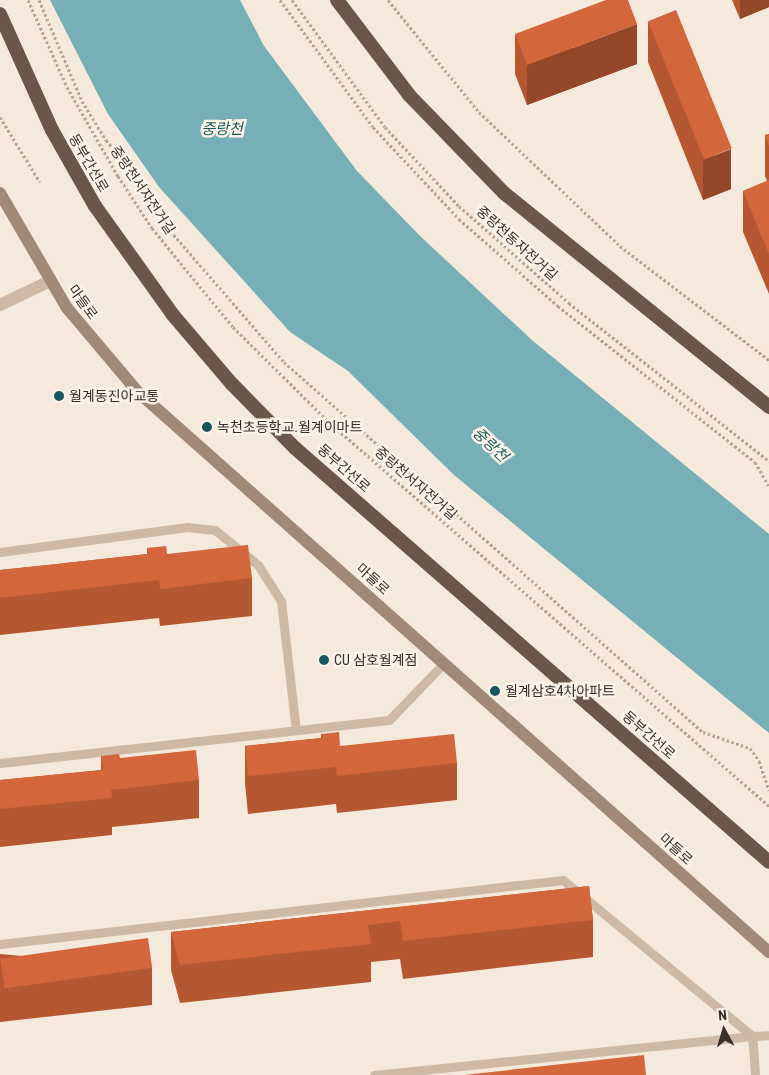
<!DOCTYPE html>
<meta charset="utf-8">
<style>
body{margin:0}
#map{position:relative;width:769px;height:1075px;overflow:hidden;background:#f4e9da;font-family:"Roboto Condensed","Noto Sans KR",sans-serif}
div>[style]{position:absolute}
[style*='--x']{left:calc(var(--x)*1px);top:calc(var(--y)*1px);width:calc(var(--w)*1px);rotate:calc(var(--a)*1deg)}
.water>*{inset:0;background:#76afb5}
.path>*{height:3px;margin-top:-1.5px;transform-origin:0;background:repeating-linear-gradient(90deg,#baa38f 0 2.5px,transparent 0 5px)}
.service>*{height:9px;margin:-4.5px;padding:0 4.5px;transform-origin:4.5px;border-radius:4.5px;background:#ceb9a5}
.tertiary>*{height:12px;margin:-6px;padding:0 6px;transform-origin:6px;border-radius:6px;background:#ceb9a5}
.secondary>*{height:12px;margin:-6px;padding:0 6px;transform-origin:6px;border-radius:6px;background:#a28876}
.trunk>*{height:14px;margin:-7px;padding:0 7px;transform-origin:7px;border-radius:7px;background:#6c564a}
.wall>*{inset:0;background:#b55832}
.shaded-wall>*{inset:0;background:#944729}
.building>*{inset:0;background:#d3663a;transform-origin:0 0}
.dots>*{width:14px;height:14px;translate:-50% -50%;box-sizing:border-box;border:2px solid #fbf3e7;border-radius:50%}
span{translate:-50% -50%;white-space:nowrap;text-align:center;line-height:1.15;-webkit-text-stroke:5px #fbf3e7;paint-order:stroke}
.street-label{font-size:14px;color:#392d27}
.poi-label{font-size:14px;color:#392d27}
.left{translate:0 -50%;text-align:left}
.water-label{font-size:15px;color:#18575f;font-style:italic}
.north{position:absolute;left:699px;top:1005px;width:50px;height:50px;-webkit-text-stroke:4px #fbf3e7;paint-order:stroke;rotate:354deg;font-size:14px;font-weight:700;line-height:20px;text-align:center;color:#392d27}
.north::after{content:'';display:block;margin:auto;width:18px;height:22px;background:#392d27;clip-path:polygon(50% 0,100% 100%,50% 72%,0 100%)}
</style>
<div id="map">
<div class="water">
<i style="clip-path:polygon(50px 0,240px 0,264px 46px,357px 171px,420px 236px,533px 341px,769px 534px,769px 733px,454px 475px,348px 371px,290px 332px,159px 187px,108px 114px)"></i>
</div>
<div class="path">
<i style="--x:28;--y:0;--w:95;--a:65.9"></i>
<i style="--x:67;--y:87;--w:103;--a:60.2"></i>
<i style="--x:118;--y:176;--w:62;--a:56.8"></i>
<i style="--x:152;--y:228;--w:128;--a:50.7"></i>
<i style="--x:233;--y:327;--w:136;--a:44.7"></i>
<i style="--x:330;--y:423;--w:583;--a:41.1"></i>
<i style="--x:39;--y:0;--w:110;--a:66.9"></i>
<i style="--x:82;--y:101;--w:46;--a:58.4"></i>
<i style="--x:106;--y:140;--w:32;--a:49"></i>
<i style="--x:127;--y:164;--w:75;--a:57.6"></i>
<i style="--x:167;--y:227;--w:179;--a:49.1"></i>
<i style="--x:284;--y:362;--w:559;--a:41.45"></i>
<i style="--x:703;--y:732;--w:50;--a:18.8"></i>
<i style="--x:750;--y:748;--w:16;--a:55"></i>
<i style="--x:759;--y:761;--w:31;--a:71"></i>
<i style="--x:280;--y:0;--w:157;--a:53.8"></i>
<i style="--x:373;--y:127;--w:126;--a:46.9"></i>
<i style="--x:459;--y:219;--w:132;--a:41.3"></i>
<i style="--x:558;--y:306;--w:251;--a:38.4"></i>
<i style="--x:755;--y:462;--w:28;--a:60"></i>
<i style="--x:292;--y:0;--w:157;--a:53.8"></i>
<i style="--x:385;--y:127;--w:108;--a:46.9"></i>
<i style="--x:459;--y:206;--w:147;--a:41.4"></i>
<i style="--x:569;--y:303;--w:255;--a:38.3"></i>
<i style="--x:388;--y:0;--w:144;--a:50.9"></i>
<i style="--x:479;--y:112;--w:195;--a:43.5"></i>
<i style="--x:620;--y:246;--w:188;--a:37.4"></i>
<i style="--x:0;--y:117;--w:76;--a:58.4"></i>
</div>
<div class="service">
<i style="--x:0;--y:552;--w:189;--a:-7.6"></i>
<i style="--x:187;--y:527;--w:28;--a:6"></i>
<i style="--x:215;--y:530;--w:55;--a:39.1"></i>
<i style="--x:258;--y:565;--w:43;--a:57.4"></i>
<i style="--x:281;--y:601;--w:130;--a:83.4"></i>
<i style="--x:0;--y:763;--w:391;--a:-6.3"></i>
<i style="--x:389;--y:720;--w:79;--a:-46"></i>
<i style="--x:0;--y:944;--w:567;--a:-6.49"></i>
<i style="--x:563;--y:880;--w:245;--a:39.5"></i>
<i style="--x:374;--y:1075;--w:380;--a:-5.9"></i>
<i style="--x:755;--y:1075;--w:39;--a:-94"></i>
<i style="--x:752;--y:1036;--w:17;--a:-3"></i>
</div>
<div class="tertiary">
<i style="--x:0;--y:305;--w:55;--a:-25.6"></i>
</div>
<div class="secondary">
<i style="--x:0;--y:193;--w:133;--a:59.8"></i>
<i style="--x:67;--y:308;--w:110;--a:49.8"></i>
<i style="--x:138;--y:392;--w:844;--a:41.59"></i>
</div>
<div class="trunk">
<i style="--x:337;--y:0;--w:119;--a:52.8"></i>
<i style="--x:409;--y:95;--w:136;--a:45.9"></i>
<i style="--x:504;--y:193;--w:341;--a:38.9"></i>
<i style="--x:0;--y:14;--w:127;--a:65.9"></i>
<i style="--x:52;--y:130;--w:87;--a:60.5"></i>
<i style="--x:95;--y:206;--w:134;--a:54.4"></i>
<i style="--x:173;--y:315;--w:91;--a:49.5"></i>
<i style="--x:232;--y:384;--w:90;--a:45.5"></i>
<i style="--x:295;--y:448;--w:629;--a:41.13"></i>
</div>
<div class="wall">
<i style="clip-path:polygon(732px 0,769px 0,769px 7px,740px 19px)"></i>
<i style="clip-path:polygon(648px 21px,731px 189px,703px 200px,648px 62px)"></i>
<i style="clip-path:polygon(515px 34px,637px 64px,527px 105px,515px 74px)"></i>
<i style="clip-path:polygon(769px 134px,769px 294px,743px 232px,743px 191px,767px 181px,765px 176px,765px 135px)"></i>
<i style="clip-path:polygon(147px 548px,252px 578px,252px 616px,160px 626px,159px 618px,0 635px,0 570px,57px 564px,147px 554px)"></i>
<i style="clip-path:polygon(321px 734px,340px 746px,457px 763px,457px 800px,337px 813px,336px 804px,248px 814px,245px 783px,245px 746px,321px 738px)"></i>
<i style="clip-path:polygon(101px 756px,120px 758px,199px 780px,199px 818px,112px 827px,112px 835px,0 847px,0 780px,101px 770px)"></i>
<i style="clip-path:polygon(589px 886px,593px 920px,593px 957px,403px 979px,400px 959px,371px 962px,371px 982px,180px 1003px,171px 970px,171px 932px)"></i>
<i style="clip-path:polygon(0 954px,152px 968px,152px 1005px,0 1022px)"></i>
</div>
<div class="shaded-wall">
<i style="clip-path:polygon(740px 0,769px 0,769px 7px,740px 19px)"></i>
<i style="clip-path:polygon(637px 24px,637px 64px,527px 105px,527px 65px)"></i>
<i style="clip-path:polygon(731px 149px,731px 189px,703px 200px,703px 160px)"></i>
</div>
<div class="building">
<i style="clip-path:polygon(606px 0,628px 0,637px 24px,527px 65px,515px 34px)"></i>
<i style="left:676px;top:10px;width:149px;height:30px;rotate:68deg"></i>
<i style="clip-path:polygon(769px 134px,769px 146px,765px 135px)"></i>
<i style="clip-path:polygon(769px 180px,769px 254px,743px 191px)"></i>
<i style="clip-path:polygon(248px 545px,252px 578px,160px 589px,159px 580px,0 598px,0 570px,57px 564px,148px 554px,147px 548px,166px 546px,167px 554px)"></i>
<i style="clip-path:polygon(339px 732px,340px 746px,454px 734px,457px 763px,337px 776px,336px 767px,248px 776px,245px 746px,322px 738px,321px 734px)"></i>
<i style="clip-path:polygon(196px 750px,199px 780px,111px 790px,112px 798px,0 809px,0 780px,103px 770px,101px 756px,119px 754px,120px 758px)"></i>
<i style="clip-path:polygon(589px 886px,593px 920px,403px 941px,400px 921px,368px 925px,371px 944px,180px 965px,171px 932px)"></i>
<i style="left:148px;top:938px;width:30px;height:149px;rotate:82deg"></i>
<i style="clip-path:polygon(644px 1055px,646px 1075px,464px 1075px)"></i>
</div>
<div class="dots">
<i style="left:59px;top:396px;background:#18575f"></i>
<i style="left:207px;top:427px;background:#18575f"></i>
<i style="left:324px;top:660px;background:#18575f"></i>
<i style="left:495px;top:691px;background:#18575f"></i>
</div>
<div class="street-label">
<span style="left:89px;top:163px;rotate:60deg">동부간선로</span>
<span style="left:143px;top:190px;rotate:56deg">중랑천서자전거길</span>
<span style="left:517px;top:243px;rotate:42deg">중랑천동자전거길</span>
<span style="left:83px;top:302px;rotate:54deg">마들로</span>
<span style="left:344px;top:468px;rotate:41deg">동부간선로</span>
<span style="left:416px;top:483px;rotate:41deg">중랑천서자전거길</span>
<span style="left:373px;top:579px;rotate:42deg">마들로</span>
<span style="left:649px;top:735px;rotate:41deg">동부간선로</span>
<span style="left:676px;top:849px;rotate:42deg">마들로</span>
</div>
<div class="poi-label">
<span class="left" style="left:69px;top:396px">월계동진아교통</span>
<span class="left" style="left:217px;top:427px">녹천초등학교.월계이마트</span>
<span class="left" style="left:334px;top:660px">CU 삼호월계점</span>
<span class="left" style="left:505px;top:691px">월계삼호4차아파트</span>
</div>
<div class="water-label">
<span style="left:222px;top:130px">중랑천</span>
<span style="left:490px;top:445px;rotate:43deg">중랑천</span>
</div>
<div class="north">N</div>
</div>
